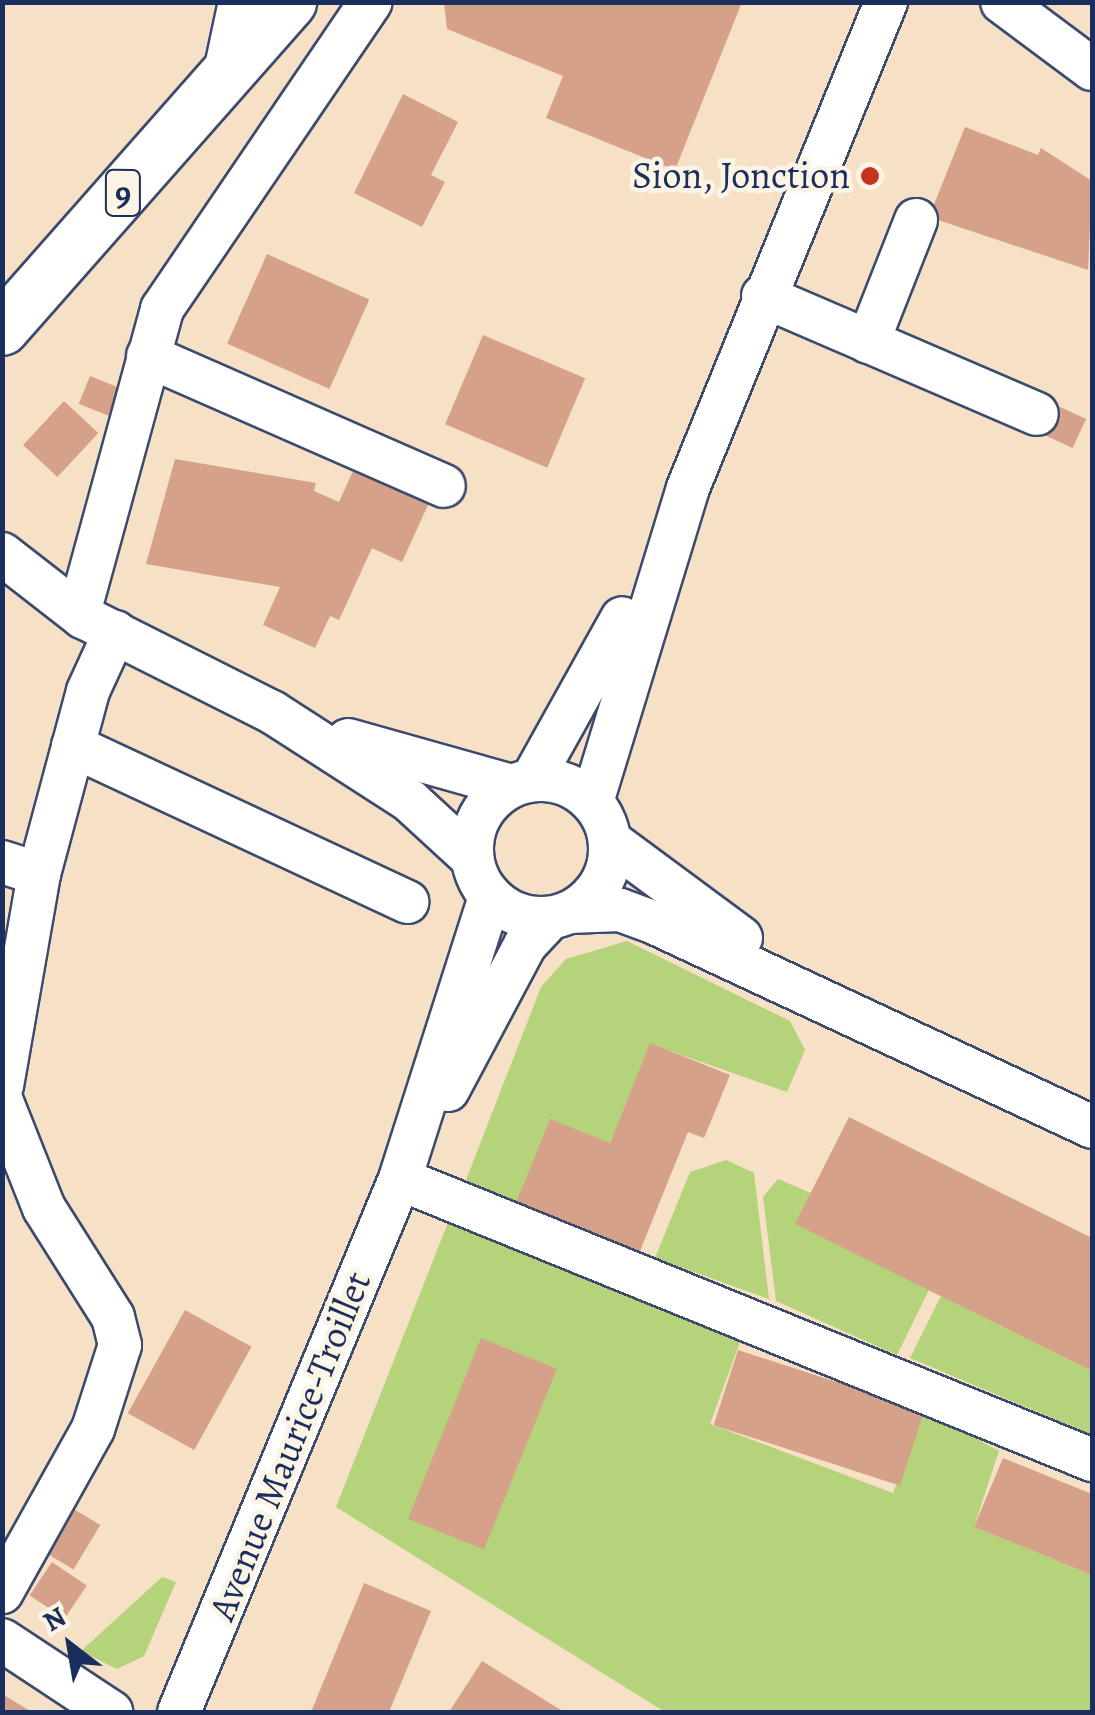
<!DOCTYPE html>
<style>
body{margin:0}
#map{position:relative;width:1095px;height:1715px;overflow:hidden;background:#f6e1c7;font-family:Alegreya,serif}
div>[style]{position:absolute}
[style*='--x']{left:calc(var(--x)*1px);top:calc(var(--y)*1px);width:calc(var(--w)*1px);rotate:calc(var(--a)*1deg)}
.green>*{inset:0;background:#b5d37a}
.building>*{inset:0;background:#d5a289;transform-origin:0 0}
.roads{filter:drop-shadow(2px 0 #3c4a6e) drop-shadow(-2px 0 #3c4a6e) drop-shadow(0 2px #3c4a6e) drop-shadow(0 -2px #3c4a6e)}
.minor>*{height:42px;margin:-21px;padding:0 21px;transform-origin:21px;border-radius:21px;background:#fff}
.minor>.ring{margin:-21px;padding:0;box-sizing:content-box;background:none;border:42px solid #fff;border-radius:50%}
.major>*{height:52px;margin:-26px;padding:0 26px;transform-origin:26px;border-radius:26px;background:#fff}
.dots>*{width:28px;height:28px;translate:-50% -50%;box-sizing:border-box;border:5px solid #fcf5e5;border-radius:50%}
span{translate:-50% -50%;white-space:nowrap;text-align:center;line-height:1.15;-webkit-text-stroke:9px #fcf5e5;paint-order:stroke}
.shield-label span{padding:2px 8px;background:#fcf5e5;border:2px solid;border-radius:8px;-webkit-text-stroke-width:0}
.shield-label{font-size:35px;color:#1b2f5e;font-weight:700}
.poi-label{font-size:38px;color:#1b2f5e}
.right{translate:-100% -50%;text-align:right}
.street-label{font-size:38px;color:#1b2f5e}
.frame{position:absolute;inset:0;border:5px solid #1b2f5e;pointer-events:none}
.north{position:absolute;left:20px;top:1595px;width:100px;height:100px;-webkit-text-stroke:8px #fcf5e5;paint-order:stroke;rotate:329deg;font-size:28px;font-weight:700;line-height:40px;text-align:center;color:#1b2f5e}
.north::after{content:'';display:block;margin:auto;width:35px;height:45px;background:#1b2f5e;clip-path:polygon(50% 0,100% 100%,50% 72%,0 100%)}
</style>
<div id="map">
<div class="green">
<i style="clip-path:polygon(627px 941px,790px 1021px,805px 1050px,787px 1092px,650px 1044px,610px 1143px,516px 1203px,466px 1180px,541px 987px,566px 959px)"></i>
<i style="clip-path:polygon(726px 1160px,754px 1173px,769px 1299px,655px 1258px,690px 1172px)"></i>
<i style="clip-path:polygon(778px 1179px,813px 1194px,929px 1290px,897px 1355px,776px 1301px,763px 1197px)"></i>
<i style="clip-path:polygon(449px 1220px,740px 1342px,710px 1424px,893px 1493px,925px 1410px,999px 1451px,974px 1527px,1092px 1575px,1092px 1712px,665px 1712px,336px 1507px)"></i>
<i style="clip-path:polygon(941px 1296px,1092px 1371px,1092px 1435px,910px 1358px)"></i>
<i style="clip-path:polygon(162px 1577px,176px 1582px,144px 1656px,117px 1669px,81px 1651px)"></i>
</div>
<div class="building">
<i style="clip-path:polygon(444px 2px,742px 2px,675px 170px,546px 118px,563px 76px,447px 29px)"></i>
<i style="clip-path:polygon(403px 94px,458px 122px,431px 175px,445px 182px,422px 227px,354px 193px)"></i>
<i style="clip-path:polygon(965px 127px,1038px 155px,1041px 148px,1092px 181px,1088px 270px,929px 217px)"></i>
<i style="left:267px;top:254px;width:112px;height:98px;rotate:24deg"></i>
<i style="left:483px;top:335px;width:111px;height:97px;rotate:23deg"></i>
<i style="left:90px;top:376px;width:32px;height:30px;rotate:22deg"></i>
<i style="left:64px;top:401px;width:47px;height:60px;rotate:43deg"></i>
<i style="left:1058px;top:406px;width:31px;height:32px;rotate:25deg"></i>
<i style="clip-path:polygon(175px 459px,316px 483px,314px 491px,339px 502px,358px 460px,433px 494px,402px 562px,372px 548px,339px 620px,330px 616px,315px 648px,263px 625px,280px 587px,146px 564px)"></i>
<i style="clip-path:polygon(650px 1043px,730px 1075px,704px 1138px,688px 1132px,636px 1261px,516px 1203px,550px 1119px,610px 1143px)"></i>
<i style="clip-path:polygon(849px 1117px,1092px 1238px,1092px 1371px,795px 1224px)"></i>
<i style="left:185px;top:1310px;width:76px;height:118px;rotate:29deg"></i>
<i style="left:481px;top:1338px;width:82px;height:195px;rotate:22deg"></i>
<i style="left:738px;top:1350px;width:196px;height:79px;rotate:18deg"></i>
<i style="clip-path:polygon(1003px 1458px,1092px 1494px,1092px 1575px,974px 1527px)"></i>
<i style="left:72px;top:1508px;width:33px;height:52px;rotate:31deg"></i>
<i style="left:52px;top:1562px;width:42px;height:40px;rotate:34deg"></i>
<i style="clip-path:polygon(364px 1583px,431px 1611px,389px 1712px,311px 1712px)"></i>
<i style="clip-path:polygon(482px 1661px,564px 1712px,449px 1712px)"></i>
<i style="clip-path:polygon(2px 1694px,32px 1712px,2px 1712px)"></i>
</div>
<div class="roads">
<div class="minor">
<i style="--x:1002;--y:2;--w:112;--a:36.7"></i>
<i style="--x:224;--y:77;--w:77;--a:-78"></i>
<i style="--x:763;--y:296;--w:298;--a:23.3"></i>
<i style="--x:868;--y:342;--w:131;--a:-68.5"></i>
<i style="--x:148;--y:356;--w:323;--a:23.7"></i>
<i style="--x:2;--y:554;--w:103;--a:37.9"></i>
<i style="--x:83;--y:617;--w:212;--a:26.7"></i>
<i style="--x:272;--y:712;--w:164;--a:32.8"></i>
<i style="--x:410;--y:801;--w:84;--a:42.6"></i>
<i style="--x:79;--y:613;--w:315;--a:-74.7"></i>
<i style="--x:162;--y:309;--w:371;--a:-55.8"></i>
<i style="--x:348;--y:740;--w:170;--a:15.7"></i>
<i style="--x:73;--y:746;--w:369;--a:25"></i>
<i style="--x:532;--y:780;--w:185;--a:-60.9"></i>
<i class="ring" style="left:472px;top:780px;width:96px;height:96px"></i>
<i style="--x:592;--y:802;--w:328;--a:-73"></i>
<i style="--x:688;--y:488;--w:525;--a:-67.83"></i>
<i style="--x:610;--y:841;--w:163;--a:36.5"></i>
<i style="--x:2;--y:862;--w:39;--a:18"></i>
<i style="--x:570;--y:912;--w:50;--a:-2.3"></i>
<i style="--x:620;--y:910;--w:37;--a:20"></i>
<i style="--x:655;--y:923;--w:482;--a:25"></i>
<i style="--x:2;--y:1086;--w:215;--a:-80.1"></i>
<i style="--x:39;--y:874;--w:189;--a:-75"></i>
<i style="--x:88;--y:691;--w:65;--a:-65.4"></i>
<i style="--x:448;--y:1090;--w:164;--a:-62"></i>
<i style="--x:525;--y:945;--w:37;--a:-47"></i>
<i style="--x:2;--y:1102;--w:114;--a:68.4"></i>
<i style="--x:44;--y:1208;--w:129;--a:57.7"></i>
<i style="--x:113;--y:1317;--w:29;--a:76"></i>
<i style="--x:120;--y:1345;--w:88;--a:107.8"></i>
<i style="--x:93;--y:1429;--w:187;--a:119.2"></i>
<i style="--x:400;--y:1179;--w:747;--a:22.1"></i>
<i style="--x:2;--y:1640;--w:131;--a:33.4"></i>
<i style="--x:179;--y:1712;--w:577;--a:-67.48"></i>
<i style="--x:400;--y:1179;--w:296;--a:-72.3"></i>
</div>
<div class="major">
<i style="--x:2;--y:329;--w:436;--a:-48.6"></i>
</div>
</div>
<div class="dots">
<i style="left:870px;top:176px;background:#c8321e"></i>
</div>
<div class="shield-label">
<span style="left:123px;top:193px">9</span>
</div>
<div class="poi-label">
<span class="right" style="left:850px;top:176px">Sion, Jonction</span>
</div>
<div class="street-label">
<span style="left:290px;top:1446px;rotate:-68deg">Avenue Maurice-Troillet</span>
</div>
<div class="frame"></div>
<div class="north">N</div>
</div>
